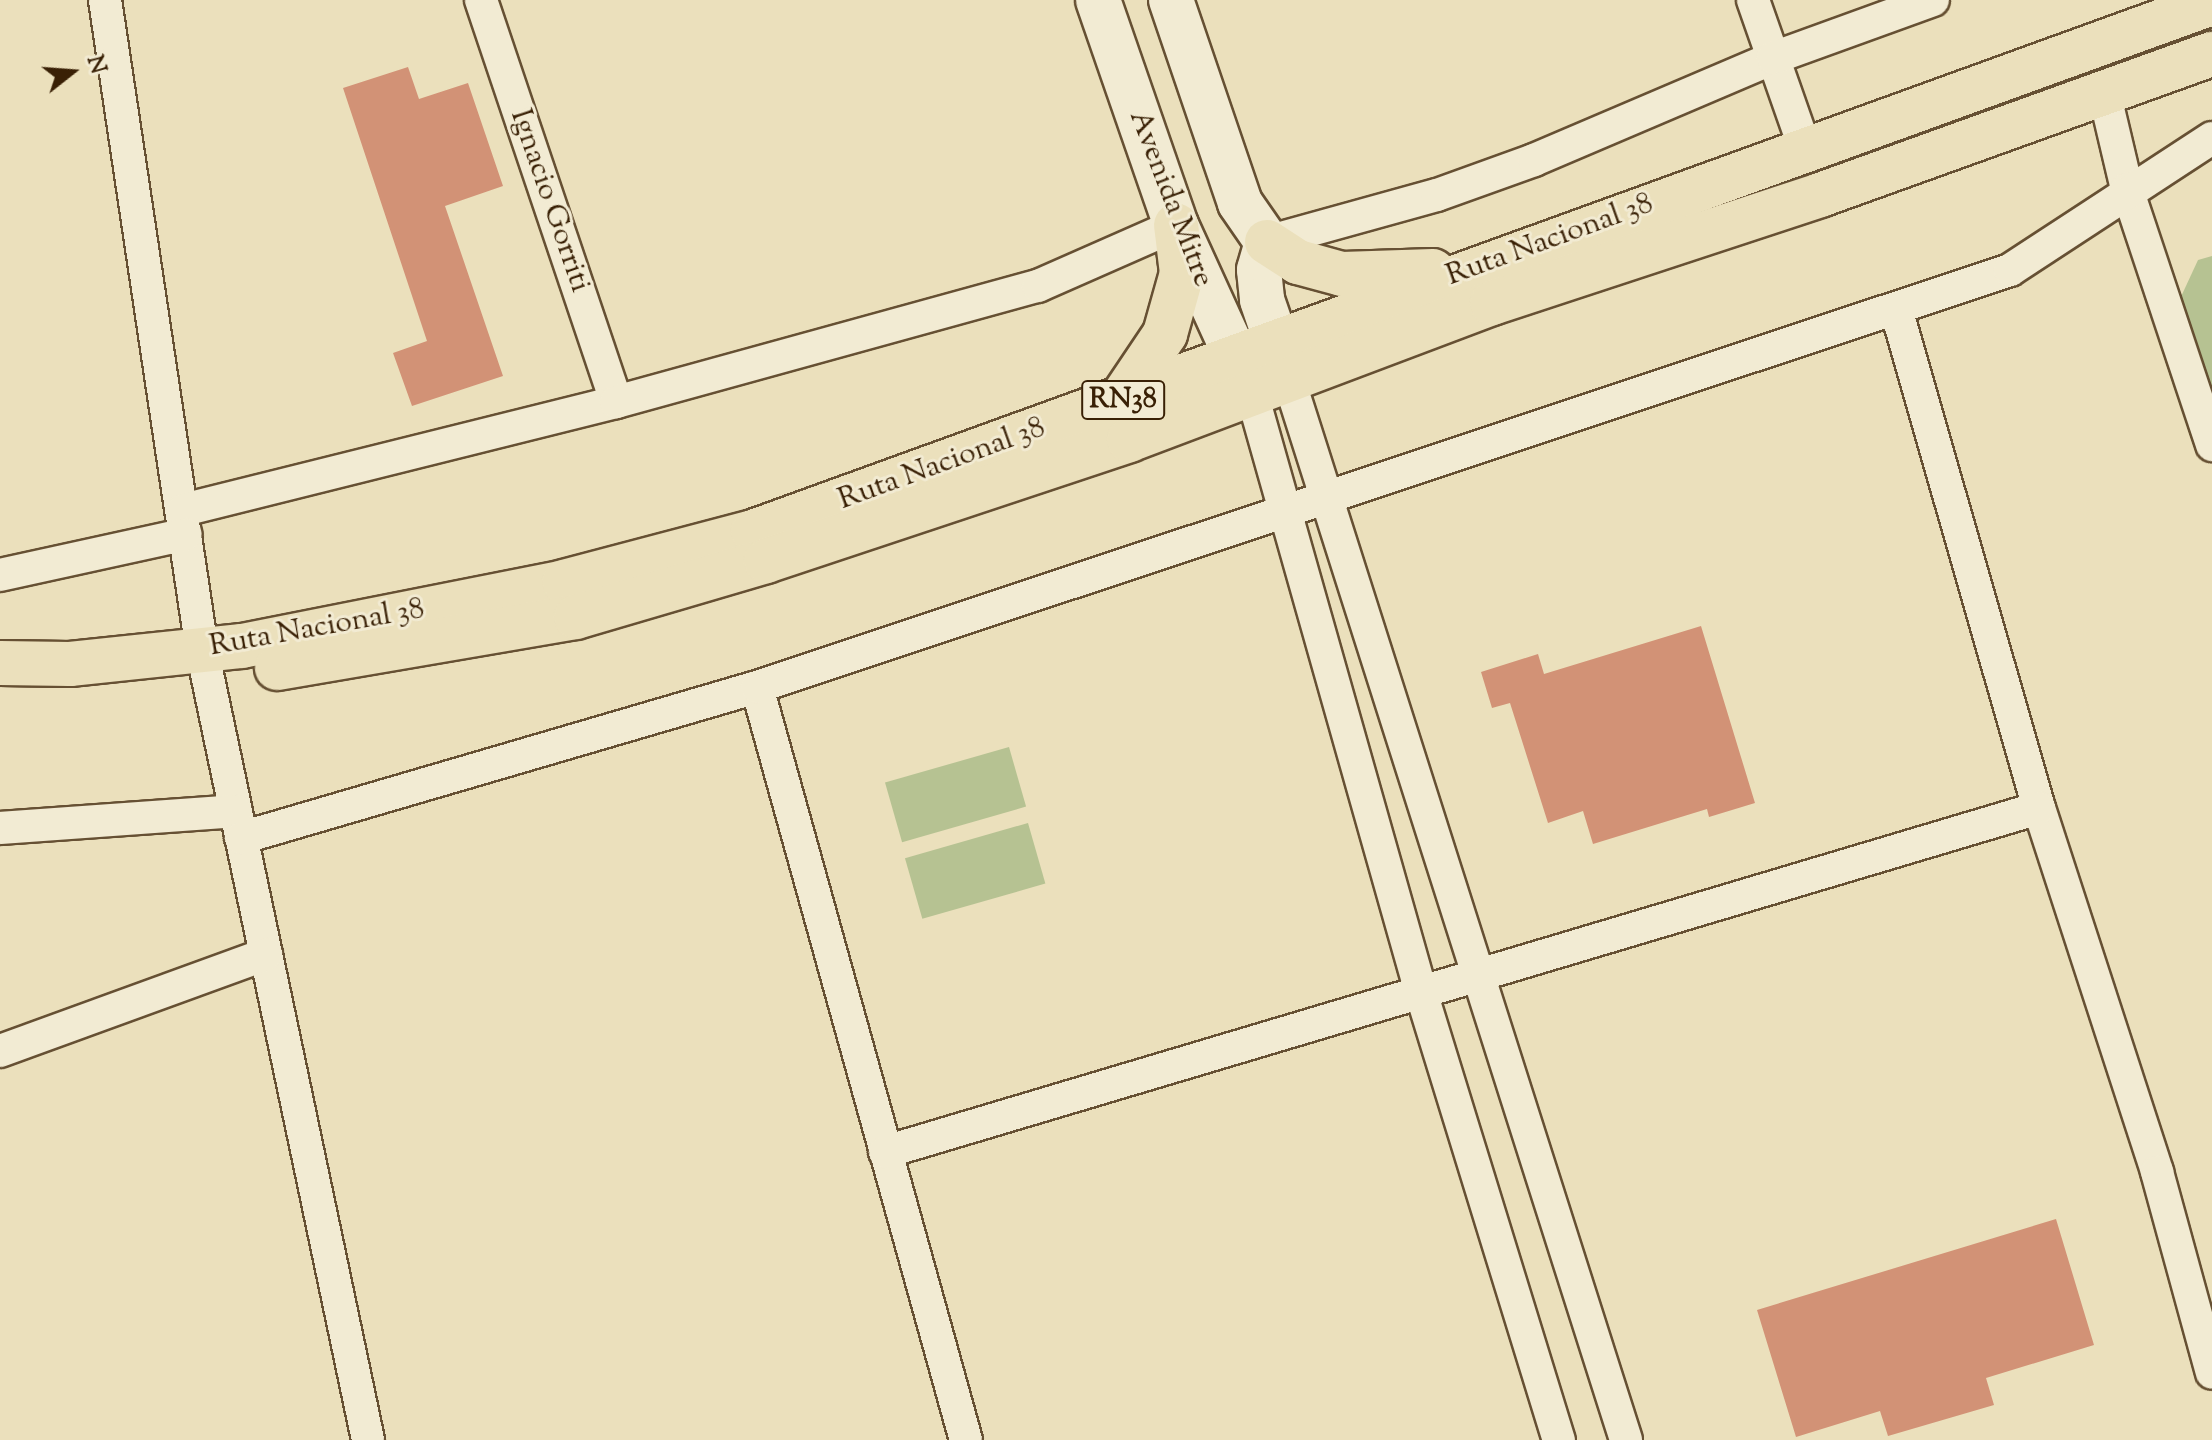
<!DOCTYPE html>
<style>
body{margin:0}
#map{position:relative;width:2212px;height:1440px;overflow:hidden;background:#ebe0bc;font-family:"Sorts Mill Goudy",serif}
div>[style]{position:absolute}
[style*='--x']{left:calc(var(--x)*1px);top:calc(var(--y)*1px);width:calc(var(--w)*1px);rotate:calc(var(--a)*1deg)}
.green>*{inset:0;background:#b6c292;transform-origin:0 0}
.building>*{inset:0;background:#d29276}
.roads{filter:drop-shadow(2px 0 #665033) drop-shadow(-2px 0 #665033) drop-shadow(0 2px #665033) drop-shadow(0 -2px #665033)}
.minor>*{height:32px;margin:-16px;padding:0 16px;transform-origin:16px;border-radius:16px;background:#f2ebd3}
.secondary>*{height:44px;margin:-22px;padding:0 22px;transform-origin:22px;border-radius:22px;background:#f2ebd3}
.primary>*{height:44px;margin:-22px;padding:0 22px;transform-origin:22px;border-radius:22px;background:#ebe0bc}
span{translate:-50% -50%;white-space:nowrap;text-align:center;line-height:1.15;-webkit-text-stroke:6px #f2ebd3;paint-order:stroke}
.shield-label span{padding:2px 6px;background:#f2ebd3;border:2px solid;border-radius:6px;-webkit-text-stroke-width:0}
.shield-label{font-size:28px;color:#392005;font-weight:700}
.street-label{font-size:30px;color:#392005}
.north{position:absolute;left:32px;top:32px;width:80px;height:80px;-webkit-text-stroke:6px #f2ebd3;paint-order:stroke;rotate:73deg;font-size:22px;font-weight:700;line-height:32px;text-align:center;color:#392005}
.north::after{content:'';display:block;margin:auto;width:28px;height:36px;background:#392005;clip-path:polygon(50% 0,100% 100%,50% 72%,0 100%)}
</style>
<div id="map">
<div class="green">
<i style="clip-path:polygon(2212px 256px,2212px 398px,2179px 301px,2198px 260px)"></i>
<i style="left:1009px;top:747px;width:62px;height:129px;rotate:74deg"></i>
<i style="left:1028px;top:823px;width:63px;height:128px;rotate:74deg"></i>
</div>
<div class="building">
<i style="clip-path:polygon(408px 67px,419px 99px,468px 83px,503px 186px,445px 206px,503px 376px,412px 406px,393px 353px,427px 341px,343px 88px)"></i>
<i style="clip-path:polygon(1701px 626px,1755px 803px,1709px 817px,1707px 809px,1593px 844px,1583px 811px,1548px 823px,1510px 703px,1492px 708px,1481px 672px,1538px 654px,1544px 674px)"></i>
<i style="clip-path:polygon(2056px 1219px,2094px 1345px,1986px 1378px,1994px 1405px,1888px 1436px,1880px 1411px,1796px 1437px,1757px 1310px)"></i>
</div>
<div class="roads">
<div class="minor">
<i style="--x:105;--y:0;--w:657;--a:81.51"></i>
<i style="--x:202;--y:650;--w:807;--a:78.13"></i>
<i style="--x:481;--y:0;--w:424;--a:71.4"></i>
<i style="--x:1753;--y:0;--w:155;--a:70.7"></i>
<i style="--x:2105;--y:96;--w:96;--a:76.7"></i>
<i style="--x:2127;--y:189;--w:270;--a:71.6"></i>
<i style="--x:1267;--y:242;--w:176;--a:-15.5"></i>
<i style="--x:1437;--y:195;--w:103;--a:-19.8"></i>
<i style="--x:1534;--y:160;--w:260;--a:-23.1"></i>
<i style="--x:1773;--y:58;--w:170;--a:-19.9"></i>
<i style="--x:1896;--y:309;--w:519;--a:74.01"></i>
<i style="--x:2039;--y:808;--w:383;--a:72"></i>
<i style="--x:2157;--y:1172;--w:208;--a:74.7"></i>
<i style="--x:1289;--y:380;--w:1112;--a:72.36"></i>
<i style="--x:1252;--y:394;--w:621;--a:74.22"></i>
<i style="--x:1421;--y:992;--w:469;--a:72.9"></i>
<i style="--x:183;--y:510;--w:446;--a:-14"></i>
<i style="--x:616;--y:402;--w:438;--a:-15.4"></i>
<i style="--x:1038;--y:286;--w:151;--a:-23.8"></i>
<i style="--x:0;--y:575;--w:190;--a:-12.4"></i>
<i style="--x:757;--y:687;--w:781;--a:74.49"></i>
<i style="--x:0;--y:828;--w:236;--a:-4.1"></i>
<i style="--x:241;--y:838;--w:538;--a:-16.31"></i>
<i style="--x:757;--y:687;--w:1321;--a:-18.41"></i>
<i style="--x:2010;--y:270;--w:241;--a:-33.2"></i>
<i style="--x:0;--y:1051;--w:283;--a:-20"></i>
<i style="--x:885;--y:1152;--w:1204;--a:-16.6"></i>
</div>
<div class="secondary">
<i style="--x:1098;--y:0;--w:238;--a:70.9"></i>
<i style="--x:1176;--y:225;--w:183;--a:65.5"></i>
<i style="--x:1171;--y:0;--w:214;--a:71.2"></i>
<i style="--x:1240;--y:203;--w:47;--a:55.3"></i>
<i style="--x:1267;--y:242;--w:29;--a:106"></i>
<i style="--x:1259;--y:270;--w:30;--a:84"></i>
<i style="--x:1262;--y:300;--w:80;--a:71.1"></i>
</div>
<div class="primary">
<i style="--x:1267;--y:242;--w:37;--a:33"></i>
<i style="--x:1298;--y:262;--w:46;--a:15.3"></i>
<i style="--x:1342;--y:274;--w:91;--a:-1.9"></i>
<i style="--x:1120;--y:401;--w:81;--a:-56.1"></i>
<i style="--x:1165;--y:334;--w:63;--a:-74.4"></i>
<i style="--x:1182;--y:273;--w:48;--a:-97.1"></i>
<i style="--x:0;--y:663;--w:70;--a:0.8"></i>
<i style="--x:70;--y:664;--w:173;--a:-6"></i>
<i style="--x:242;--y:646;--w:328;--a:-11.2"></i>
<i style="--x:564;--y:582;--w:196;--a:-14.8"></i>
<i style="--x:753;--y:532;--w:1552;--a:-19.93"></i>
<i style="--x:277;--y:668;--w:303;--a:-9.7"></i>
<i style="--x:576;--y:617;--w:198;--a:-16.4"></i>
<i style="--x:766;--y:561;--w:383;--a:-18.4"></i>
<i style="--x:1129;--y:440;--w:388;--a:-20.7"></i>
<i style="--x:1492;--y:303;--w:345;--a:-18.2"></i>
<i style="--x:1820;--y:195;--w:417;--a:-19.8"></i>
</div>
</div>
<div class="shield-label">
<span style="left:1123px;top:400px">RN38</span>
</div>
<div class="street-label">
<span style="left:1170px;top:199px;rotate:69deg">Avenida Mitre</span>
<span style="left:549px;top:201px;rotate:71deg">Ignacio Gorriti</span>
<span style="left:1550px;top:241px;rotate:-20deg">Ruta Nacional 38</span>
<span style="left:942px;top:465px;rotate:-20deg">Ruta Nacional 38</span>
<span style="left:317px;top:629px;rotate:-10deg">Ruta Nacional 38</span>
</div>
<div class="north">N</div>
</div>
